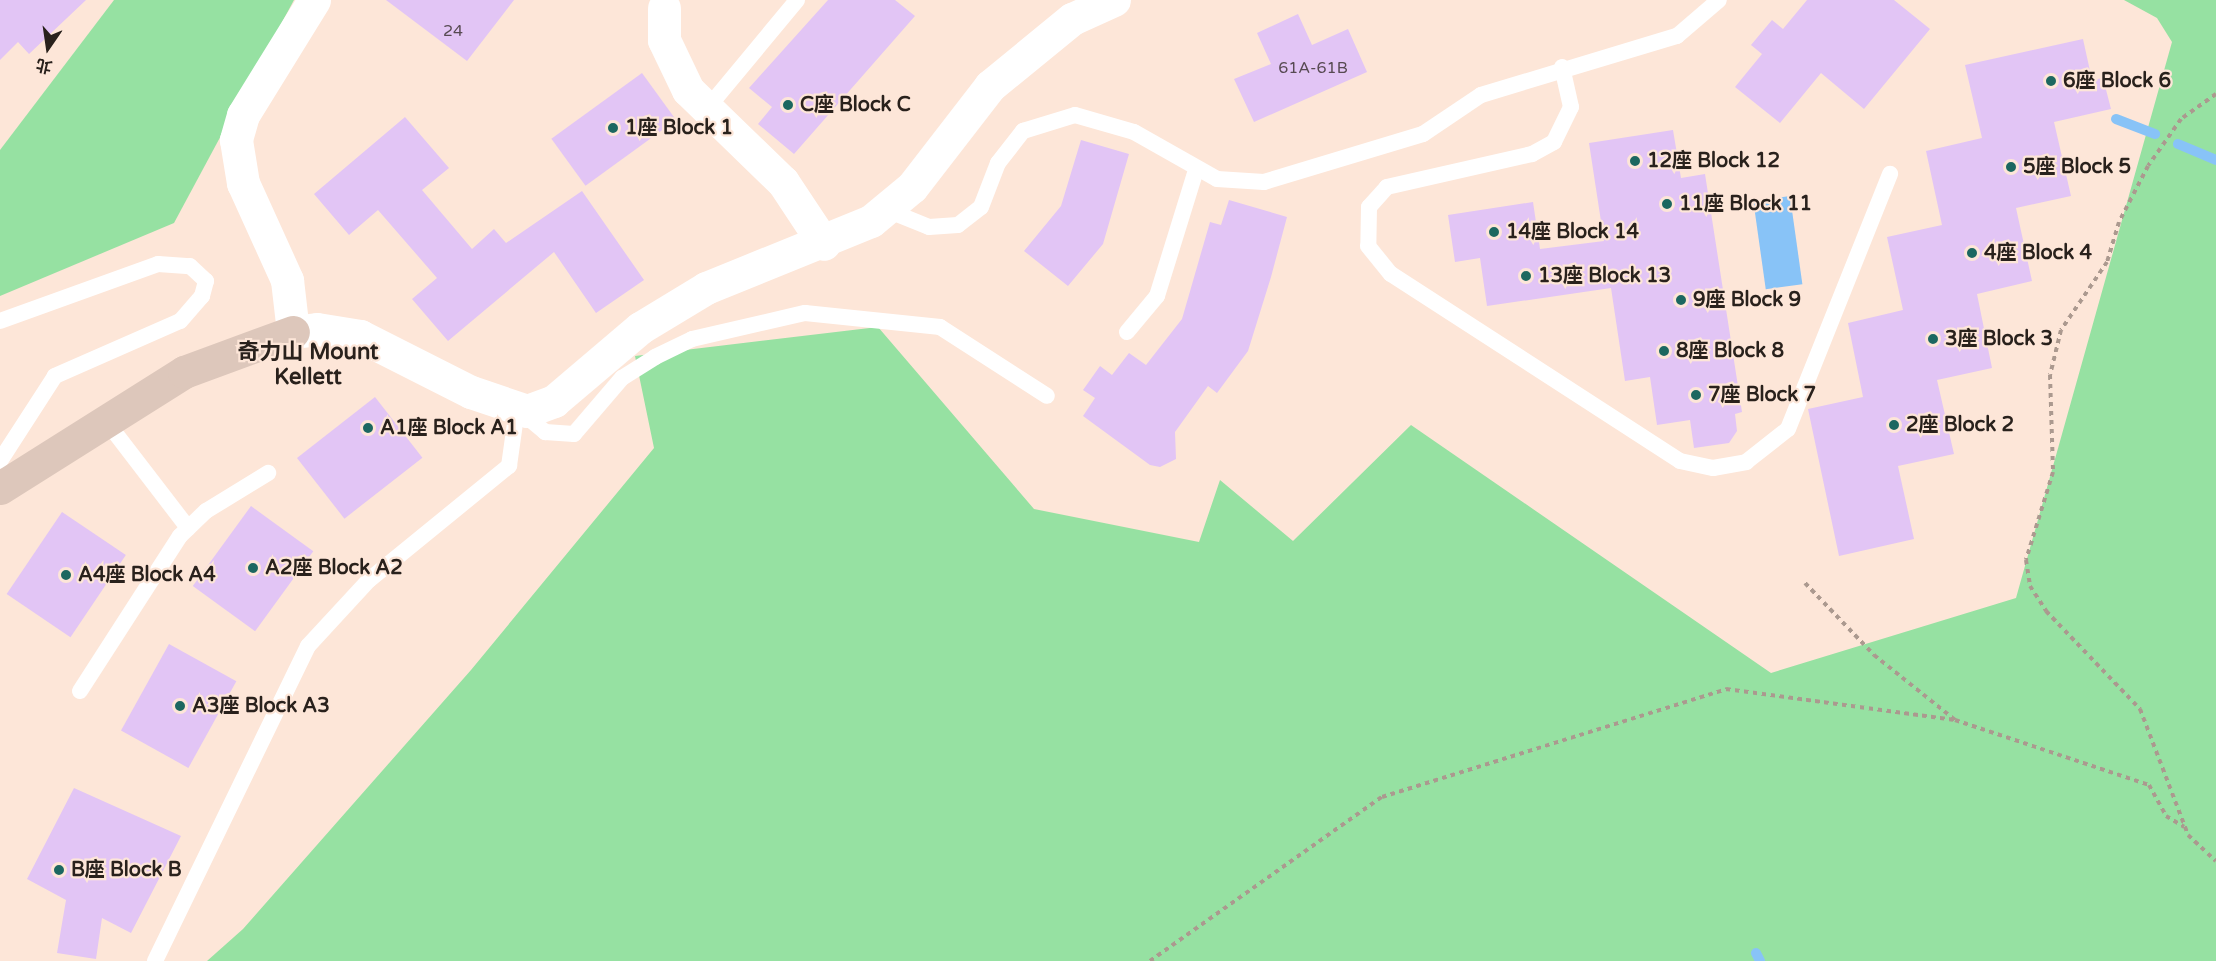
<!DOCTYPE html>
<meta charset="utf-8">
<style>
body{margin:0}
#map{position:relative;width:2216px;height:961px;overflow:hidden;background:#fde6d8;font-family:"Varela Round","Noto Sans TC",sans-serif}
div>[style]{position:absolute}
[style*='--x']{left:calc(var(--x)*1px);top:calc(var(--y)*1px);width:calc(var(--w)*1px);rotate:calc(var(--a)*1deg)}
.green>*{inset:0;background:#96e1a2}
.water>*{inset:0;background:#88c3f7;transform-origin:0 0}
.stream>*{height:10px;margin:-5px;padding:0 5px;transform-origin:5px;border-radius:5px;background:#88c3f7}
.building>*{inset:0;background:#e2c5f5;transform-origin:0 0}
.path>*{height:4px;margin-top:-2px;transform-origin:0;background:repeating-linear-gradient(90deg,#ab998f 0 4.5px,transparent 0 9px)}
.lane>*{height:16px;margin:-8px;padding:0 8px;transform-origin:8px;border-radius:8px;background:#fff}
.street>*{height:33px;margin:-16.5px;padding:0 16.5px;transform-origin:16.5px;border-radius:16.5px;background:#fff}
.secondary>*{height:33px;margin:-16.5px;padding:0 16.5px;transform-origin:16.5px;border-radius:16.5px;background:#ddc7bb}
.dots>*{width:16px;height:16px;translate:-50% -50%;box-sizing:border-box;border:3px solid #fde6d8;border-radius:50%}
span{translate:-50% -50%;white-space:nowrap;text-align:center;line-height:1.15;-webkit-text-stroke:4.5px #fde6d8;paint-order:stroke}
.number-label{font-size:16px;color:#574a52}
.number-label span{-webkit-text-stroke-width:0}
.poi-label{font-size:20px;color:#29211c;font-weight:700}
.left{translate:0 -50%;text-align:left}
.quarter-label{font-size:22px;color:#29211c;font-weight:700}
.north{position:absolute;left:18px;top:18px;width:60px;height:60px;-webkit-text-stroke:4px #fde6d8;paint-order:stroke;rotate:193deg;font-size:16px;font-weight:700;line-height:24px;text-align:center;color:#29211c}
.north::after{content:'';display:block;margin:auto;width:21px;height:27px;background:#29211c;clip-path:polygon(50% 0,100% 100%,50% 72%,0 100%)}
</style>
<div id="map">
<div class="green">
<i style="clip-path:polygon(114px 0,294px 0,174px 223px,0 296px,0 150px)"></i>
<i style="clip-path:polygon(2124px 0,2216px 0,2216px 961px,207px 961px,243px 929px,471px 670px,654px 448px,635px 356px,878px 327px,1034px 509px,1199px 542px,1220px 480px,1293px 541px,1411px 425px,1771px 673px,2016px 598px,2172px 42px,2157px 18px)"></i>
</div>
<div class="water">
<i style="left:1790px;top:196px;width:89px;height:37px;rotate:82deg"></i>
</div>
<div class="stream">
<i style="--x:2116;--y:119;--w:42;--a:21"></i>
<i style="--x:2178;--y:144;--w:41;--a:22.8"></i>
<i style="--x:1756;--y:953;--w:9;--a:63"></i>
</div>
<div class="building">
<i style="clip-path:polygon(0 0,86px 0,29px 54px,18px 42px,0 60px)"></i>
<i style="clip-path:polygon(386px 0,514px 0,467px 61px)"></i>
<i style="clip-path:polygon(828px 0,895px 0,915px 16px,794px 154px,758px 124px,772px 107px,749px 88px)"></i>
<i style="clip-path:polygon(1807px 0,1894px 0,1930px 29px,1864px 109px,1821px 73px,1780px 123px,1735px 87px,1762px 54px,1751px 45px,1772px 20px,1783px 29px)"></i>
<i style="clip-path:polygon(1298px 14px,1312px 45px,1348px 29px,1367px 72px,1254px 122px,1234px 79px,1271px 64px,1257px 33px)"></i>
<i style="clip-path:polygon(2083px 39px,2092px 80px,2103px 78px,2111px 109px,2054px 122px,2071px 196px,2016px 208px,2032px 281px,1977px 294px,1992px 368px,1937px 380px,1954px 454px,1898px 466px,1914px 539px,1839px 556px,1808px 409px,1863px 397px,1848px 323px,1903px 310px,1887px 237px,1942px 225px,1926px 151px,1982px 138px,1965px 65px)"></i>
<i style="left:642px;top:73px;width:58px;height:112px;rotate:54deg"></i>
<i style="clip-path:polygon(405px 117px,449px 168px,422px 190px,472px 249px,494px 229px,506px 243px,582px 191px,644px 280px,596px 313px,554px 252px,448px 341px,412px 299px,437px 278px,378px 210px,349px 235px,314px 194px)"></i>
<i style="clip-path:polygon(1673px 130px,1681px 178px,1705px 174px,1742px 412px,1735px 414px,1737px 431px,1729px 443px,1694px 448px,1690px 420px,1657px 425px,1650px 377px,1625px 381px,1611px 288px,1487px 306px,1480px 258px,1455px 262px,1448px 215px,1533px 202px,1540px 249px,1604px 241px,1589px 143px)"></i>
<i style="clip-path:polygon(1081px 140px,1129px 154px,1103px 244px,1068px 286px,1024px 251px,1061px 206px)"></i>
<i style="clip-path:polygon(1229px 200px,1287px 217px,1271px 277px,1248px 351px,1217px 393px,1208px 386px,1175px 432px,1176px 459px,1160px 467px,1150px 465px,1083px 416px,1095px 398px,1083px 390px,1100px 366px,1112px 375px,1129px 353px,1146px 365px,1182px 319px,1210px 222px,1221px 225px)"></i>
<i style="left:375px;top:397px;width:77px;height:99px;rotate:52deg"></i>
<i style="left:251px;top:506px;width:77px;height:99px;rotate:36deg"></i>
<i style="left:62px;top:512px;width:77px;height:99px;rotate:34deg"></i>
<i style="left:169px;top:644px;width:77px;height:99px;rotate:29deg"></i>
<i style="clip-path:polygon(74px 788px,181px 836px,131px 933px,102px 918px,96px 959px,57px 953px,66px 900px,27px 879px)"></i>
</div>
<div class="path">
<i style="--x:2216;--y:94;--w:43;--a:144.5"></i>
<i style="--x:2181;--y:119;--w:57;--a:125.1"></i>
<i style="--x:2148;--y:166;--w:63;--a:117.4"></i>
<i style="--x:2119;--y:222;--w:42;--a:106.7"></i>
<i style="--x:2107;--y:262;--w:82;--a:124.1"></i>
<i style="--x:2061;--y:330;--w:46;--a:103.7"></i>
<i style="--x:2050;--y:375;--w:97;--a:88.2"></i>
<i style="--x:2053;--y:472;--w:92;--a:107.1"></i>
<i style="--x:2026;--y:560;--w:26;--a:81"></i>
<i style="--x:2030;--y:586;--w:30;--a:57"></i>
<i style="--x:2046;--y:611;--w:136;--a:46.2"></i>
<i style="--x:2140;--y:709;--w:135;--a:69.1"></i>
<i style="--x:2188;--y:835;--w:38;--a:43"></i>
<i style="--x:1805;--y:583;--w:100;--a:46.2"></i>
<i style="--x:1874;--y:655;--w:104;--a:38.7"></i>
<i style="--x:1955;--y:720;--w:205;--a:18.5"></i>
<i style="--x:2149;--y:785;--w:35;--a:61"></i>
<i style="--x:2166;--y:816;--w:21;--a:31"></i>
<i style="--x:1150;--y:961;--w:284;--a:-35.3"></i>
<i style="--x:1382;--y:797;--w:361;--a:-17.4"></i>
<i style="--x:1726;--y:689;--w:231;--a:7.7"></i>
</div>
<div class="lane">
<i style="--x:1562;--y:67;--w:41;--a:77.3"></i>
<i style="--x:1571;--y:107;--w:39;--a:116"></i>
<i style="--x:1554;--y:142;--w:25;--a:151"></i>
<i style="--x:1532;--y:154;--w:149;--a:167.2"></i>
<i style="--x:1387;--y:187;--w:27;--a:132"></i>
<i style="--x:1369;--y:207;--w:39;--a:91"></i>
<i style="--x:1368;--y:246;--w:36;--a:51"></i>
<i style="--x:1391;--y:274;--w:344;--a:32.9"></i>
<i style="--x:1680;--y:461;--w:34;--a:12"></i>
<i style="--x:1713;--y:468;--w:34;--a:-10"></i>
<i style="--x:1746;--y:462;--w:53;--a:-38.2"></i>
<i style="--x:1788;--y:429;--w:275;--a:-68.2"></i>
<i style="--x:705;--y:111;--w:144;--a:-50.3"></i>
<i style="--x:887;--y:210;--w:45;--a:22"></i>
<i style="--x:929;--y:227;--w:29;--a:-4"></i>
<i style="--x:958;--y:225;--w:29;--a:-38"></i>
<i style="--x:981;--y:207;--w:47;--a:-68.9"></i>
<i style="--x:998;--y:163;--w:41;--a:-52"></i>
<i style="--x:1023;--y:131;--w:54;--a:-17.1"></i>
<i style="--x:1075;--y:115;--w:61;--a:16.1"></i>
<i style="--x:1134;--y:132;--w:95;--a:29.5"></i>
<i style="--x:1217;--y:179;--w:47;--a:3.7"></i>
<i style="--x:1264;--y:182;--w:166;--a:-16.8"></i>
<i style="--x:1423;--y:134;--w:70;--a:-33.9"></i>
<i style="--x:1481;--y:95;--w:205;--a:-16.8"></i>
<i style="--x:1677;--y:36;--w:55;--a:-40.6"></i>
<i style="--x:0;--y:321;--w:168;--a:-19.8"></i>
<i style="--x:158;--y:264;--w:32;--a:4"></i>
<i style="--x:190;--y:266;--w:22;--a:43"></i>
<i style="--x:206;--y:281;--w:16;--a:105"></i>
<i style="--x:202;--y:296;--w:33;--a:131"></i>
<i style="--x:180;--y:321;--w:137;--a:156.3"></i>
<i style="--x:55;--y:376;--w:101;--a:122.9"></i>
<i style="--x:1127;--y:332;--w:47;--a:-50.2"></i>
<i style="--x:1157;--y:296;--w:132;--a:-72.8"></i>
<i style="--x:520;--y:411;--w:33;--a:40"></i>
<i style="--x:545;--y:432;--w:29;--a:4"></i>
<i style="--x:574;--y:434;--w:74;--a:-49.4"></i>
<i style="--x:622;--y:378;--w:39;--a:-32"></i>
<i style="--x:655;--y:357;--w:41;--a:-25.9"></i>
<i style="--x:692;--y:339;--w:116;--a:-13"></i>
<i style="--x:805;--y:313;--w:136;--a:5.9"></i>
<i style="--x:940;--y:327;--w:127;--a:32.8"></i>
<i style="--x:106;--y:421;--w:135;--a:52.5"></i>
<i style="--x:80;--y:691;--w:184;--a:-57.2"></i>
<i style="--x:180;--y:536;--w:36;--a:-44"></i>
<i style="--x:206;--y:511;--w:73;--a:-31.5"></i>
<i style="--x:155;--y:961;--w:350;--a:-64.1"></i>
<i style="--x:308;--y:646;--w:90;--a:-47.3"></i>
<i style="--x:369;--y:580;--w:181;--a:-39.2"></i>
<i style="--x:509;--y:466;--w:58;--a:-82"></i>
</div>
<div class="street">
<i style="--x:314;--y:0;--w:135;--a:121.7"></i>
<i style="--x:243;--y:115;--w:26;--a:106"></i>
<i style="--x:236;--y:140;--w:44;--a:80.8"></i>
<i style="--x:243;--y:183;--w:107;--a:65.6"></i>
<i style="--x:287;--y:280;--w:52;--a:83.4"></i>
<i style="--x:293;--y:332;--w:24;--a:-7"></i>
<i style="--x:317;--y:329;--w:44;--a:9.2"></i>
<i style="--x:360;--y:336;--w:124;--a:26.8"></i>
<i style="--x:471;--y:392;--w:59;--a:18.7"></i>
<i style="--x:527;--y:411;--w:29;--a:-20"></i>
<i style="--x:554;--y:401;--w:113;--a:-40.3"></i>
<i style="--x:640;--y:328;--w:77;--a:-31.2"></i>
<i style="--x:706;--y:288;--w:178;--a:-22.1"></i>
<i style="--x:871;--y:221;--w:53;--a:-39.7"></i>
<i style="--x:912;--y:187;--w:128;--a:-52.3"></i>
<i style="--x:990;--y:86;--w:106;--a:-39.3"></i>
<i style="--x:1072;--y:19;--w:46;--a:-24.3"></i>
<i style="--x:664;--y:8;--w:32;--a:90"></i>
<i style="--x:664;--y:40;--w:55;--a:64.4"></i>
<i style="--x:688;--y:90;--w:132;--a:44.1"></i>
<i style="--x:783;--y:182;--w:74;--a:56.5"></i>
</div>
<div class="secondary">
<i style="--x:0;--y:488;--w:218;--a:-32.2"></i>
<i style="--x:184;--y:372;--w:116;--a:-20.2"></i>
</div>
<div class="dots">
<i style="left:2051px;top:81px;background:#1c6760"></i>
<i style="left:788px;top:105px;background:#1c6760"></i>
<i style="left:613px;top:128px;background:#1c6760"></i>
<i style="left:1635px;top:161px;background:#1c6760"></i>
<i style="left:2011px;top:167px;background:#1c6760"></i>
<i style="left:1667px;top:204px;background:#1c6760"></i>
<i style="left:1494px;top:232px;background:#1c6760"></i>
<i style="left:1972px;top:253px;background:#1c6760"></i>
<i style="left:1526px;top:276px;background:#1c6760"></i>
<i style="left:1681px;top:300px;background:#1c6760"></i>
<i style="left:1933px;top:339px;background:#1c6760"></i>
<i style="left:1664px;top:351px;background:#1c6760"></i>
<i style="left:1696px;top:395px;background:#1c6760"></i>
<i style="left:1894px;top:425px;background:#1c6760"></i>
<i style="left:368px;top:428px;background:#1c6760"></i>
<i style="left:253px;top:568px;background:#1c6760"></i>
<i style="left:66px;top:575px;background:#1c6760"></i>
<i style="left:180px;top:706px;background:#1c6760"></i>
<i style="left:59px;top:870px;background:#1c6760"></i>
</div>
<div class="number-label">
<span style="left:453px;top:31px">24</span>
<span style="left:1313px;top:68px">61A-61B</span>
</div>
<div class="poi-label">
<span class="left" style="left:2063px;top:81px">6座 Block 6</span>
<span class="left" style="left:800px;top:105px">C座 Block C</span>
<span class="left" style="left:625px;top:128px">1座 Block 1</span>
<span class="left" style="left:1647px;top:161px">12座 Block 12</span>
<span class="left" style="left:2023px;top:167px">5座 Block 5</span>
<span class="left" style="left:1679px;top:204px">11座 Block 11</span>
<span class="left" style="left:1506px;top:232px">14座 Block 14</span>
<span class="left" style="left:1984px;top:253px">4座 Block 4</span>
<span class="left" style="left:1538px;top:276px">13座 Block 13</span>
<span class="left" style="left:1693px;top:300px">9座 Block 9</span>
<span class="left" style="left:1945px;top:339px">3座 Block 3</span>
<span class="left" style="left:1676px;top:351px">8座 Block 8</span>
<span class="left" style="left:1708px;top:395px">7座 Block 7</span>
<span class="left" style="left:1906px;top:425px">2座 Block 2</span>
<span class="left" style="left:380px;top:428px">A1座 Block A1</span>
<span class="left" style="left:265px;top:568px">A2座 Block A2</span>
<span class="left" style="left:78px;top:575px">A4座 Block A4</span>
<span class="left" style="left:192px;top:706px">A3座 Block A3</span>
<span class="left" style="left:71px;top:870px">B座 Block B</span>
</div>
<div class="quarter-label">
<span style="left:308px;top:365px">奇力山 Mount<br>Kellett</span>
</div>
<div class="north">北</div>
</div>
